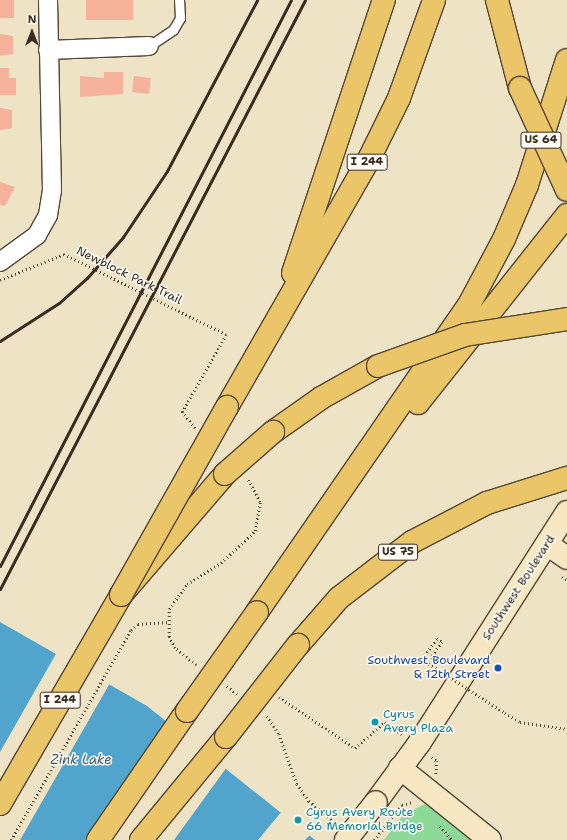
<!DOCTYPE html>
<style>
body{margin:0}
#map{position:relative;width:567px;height:840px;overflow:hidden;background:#eee4c5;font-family:"Shantell Sans",sans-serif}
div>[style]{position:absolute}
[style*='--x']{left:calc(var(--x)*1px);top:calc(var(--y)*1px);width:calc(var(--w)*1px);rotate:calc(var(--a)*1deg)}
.green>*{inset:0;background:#8dda98}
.water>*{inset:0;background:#51a4cc}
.pier>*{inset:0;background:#eee4c5}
.building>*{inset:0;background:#f6b19a;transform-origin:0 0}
.path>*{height:2.5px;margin-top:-1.25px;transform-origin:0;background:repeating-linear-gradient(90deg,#564637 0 1px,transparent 0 4px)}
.roads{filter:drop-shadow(1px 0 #564637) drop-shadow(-1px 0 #564637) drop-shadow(0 1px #564637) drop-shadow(0 -1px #564637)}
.lane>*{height:9px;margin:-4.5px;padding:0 4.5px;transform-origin:4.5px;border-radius:4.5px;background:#fff}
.street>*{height:18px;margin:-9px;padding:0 9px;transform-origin:9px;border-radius:9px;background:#fff}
.secondary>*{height:22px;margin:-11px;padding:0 11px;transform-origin:11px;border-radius:11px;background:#f7e8c3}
.highway>*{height:22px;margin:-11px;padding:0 11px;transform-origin:11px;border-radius:11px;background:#ebc669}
.rail>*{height:3px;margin:-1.5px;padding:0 1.5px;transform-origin:1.5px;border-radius:1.5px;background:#3b2a1e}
.path-bridge>*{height:2.5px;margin-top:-1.25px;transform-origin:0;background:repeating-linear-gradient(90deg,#564637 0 1px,transparent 0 4px)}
.bridges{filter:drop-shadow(1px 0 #564637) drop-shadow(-1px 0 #564637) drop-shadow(0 1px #564637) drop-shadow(0 -1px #564637)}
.secondary-bridge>*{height:22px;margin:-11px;padding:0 11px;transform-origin:11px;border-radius:11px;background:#f7e8c3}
.highway-bridge>*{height:22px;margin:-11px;padding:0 11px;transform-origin:11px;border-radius:11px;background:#ebc669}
.dots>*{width:11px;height:11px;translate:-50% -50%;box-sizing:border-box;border:2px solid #fdfcf7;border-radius:50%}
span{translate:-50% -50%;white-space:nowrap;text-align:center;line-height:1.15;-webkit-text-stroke:3px #fdfcf7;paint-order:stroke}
.shield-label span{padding:1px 3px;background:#fdfcf7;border:1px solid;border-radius:3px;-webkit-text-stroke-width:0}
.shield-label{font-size:11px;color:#3b2a1e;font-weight:700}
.street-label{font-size:12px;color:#3b2a1e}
.transit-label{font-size:12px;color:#164399}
.right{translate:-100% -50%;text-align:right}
.culture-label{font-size:12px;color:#0d838f}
.left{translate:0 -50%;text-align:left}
.water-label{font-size:13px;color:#445b64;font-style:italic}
.north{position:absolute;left:12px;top:12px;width:40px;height:40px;-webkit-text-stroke:3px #fdfcf7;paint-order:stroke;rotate:0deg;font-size:11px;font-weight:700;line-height:16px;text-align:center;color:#3b2a1e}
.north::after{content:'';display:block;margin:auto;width:14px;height:18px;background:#3b2a1e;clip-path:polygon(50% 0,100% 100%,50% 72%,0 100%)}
</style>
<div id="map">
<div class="green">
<i style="clip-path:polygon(427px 803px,473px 840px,384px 840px,403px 815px)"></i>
</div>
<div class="water">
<i style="clip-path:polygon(0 622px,147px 706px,315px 840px,0 840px)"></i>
</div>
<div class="pier">
<i style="clip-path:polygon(57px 652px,110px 683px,20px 840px,0 840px,0 752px)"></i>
<i style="clip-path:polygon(168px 720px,227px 767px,174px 840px,86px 840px)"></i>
<i style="clip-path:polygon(282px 811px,311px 834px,305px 840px,258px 840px)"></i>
</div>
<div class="building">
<i style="left:0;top:0;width:14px;height:18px"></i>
<i style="left:86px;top:0;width:47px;height:20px"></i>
<i style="clip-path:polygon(0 34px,13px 36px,13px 54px,0 56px)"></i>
<i style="clip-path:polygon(0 68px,9px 68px,9px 78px,16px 78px,16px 95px,0 95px)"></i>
<i style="clip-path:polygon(104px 72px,123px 72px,123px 94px,80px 97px,80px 76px,104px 78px)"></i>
<i style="left:134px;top:76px;width:17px;height:16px;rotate:7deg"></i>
<i style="clip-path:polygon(0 108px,12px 110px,12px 128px,0 130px)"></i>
<i style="clip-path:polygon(0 182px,15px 187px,5px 206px,0 205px)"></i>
</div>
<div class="path">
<i style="--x:195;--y:428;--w:21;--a:-129"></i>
<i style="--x:182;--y:412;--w:89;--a:-60.3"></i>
<i style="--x:226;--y:335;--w:13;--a:-151"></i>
<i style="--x:562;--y:577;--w:6;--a:31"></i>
<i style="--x:422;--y:659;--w:26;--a:-54"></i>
<i style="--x:437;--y:638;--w:6;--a:39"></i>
<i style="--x:442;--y:642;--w:18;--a:124"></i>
<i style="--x:432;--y:657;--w:9;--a:32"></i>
<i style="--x:196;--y:665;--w:27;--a:-141"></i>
<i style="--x:175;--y:648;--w:13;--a:-119"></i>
<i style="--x:169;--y:637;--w:28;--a:-90"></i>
<i style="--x:169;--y:609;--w:31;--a:-54"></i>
<i style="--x:187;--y:584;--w:40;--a:-32"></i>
<i style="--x:221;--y:563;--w:47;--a:-43.3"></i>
<i style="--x:255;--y:531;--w:29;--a:-80"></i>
<i style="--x:260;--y:502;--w:27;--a:-118"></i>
<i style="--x:227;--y:686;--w:13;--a:39"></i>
<i style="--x:279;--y:697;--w:92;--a:33.9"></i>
<i style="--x:355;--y:748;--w:40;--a:-41"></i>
<i style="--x:385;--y:722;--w:22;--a:36"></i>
<i style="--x:505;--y:713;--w:17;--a:31"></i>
<i style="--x:520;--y:722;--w:48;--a:8.5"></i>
<i style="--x:267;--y:716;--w:22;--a:56"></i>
<i style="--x:279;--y:734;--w:53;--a:70.2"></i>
<i style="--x:297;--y:784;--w:21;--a:55"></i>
<i style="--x:309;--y:801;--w:35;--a:40"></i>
<i style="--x:432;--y:757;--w:6;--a:39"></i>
<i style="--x:437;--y:761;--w:14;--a:94"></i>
<i style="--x:440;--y:826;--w:18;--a:49"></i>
<i style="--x:11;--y:840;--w:242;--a:-60.3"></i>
<i style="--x:131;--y:630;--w:9;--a:-41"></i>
<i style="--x:138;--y:624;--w:30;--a:-4"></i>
<i style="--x:374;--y:840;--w:45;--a:-51.3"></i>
<i style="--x:402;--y:805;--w:10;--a:-17"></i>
</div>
<div class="roads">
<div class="lane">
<i style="--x:149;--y:46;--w:29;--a:-34"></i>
<i style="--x:173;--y:30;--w:14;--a:-60"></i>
<i style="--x:180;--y:18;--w:18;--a:-93"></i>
</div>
<div class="street">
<i style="--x:48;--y:50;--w:101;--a:-2.3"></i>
<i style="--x:0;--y:262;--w:46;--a:-36.1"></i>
<i style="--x:37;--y:235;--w:23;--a:-61"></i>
<i style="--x:48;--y:215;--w:24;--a:-81"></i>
<i style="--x:52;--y:191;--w:191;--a:-91.2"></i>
</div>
<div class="secondary">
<i style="--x:547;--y:544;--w:24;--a:35"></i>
<i style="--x:400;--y:768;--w:115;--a:38.7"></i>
<i style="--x:376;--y:802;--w:74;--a:-53.7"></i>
<i style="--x:420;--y:742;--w:273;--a:-57.4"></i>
</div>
<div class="highway">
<i style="--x:497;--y:0;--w:91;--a:75.4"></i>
<i style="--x:293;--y:273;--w:288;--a:-71.6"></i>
<i style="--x:418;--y:403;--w:240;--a:-51.6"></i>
<i style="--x:227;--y:407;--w:288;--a:-60.2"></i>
<i style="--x:370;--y:157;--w:66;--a:-63.8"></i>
<i style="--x:399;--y:98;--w:104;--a:-70.3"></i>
<i style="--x:273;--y:432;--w:59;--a:-35.3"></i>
<i style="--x:321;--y:398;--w:65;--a:-29.3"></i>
<i style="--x:257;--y:612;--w:375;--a:-55.4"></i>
<i style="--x:470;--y:303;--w:72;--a:-62"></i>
<i style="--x:504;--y:239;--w:59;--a:-66.9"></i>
<i style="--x:527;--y:185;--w:131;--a:-72.3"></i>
<i style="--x:298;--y:645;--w:62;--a:-48.9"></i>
<i style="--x:339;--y:598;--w:92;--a:-37.5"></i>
<i style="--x:412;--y:542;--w:85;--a:-27.5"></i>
<i style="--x:487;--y:503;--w:84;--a:-17.4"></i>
<i style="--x:0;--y:804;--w:241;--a:-59.9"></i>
<i style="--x:121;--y:595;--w:160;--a:-49.3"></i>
<i style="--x:98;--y:840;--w:157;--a:-55.4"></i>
<i style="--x:141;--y:840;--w:134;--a:-50.5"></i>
</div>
</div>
<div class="rail">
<i style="--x:0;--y:341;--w:70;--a:-32.8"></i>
<i style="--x:59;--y:303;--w:38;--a:-42"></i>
<i style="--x:87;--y:278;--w:55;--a:-48.7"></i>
<i style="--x:123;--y:237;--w:79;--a:-56.3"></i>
<i style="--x:167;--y:171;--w:193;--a:-62.2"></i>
<i style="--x:0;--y:566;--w:636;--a:-62.79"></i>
<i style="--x:0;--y:589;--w:663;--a:-62.62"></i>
</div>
<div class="path-bridge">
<i style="--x:0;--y:280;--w:69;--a:-22.1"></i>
<i style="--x:64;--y:254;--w:169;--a:26.4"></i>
<i style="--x:422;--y:659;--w:99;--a:33"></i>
</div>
<div class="bridges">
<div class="secondary-bridge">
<i style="--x:346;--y:840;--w:48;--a:-51.7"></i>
</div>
<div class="highway-bridge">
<i style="--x:520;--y:88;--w:112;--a:65.3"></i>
<i style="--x:378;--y:366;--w:92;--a:-19.6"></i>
<i style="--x:465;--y:335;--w:103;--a:-8.9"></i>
<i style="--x:225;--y:474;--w:64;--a:-41.2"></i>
<i style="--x:121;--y:595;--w:216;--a:-60.6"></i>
<i style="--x:187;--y:711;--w:121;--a:-54.7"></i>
<i style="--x:226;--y:737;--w:117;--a:-52"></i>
</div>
</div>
<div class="dots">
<i style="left:498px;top:668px;background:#1a4fb4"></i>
<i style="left:375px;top:722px;background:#0f9aa8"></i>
<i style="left:298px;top:820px;background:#0f9aa8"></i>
</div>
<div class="shield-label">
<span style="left:541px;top:140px">US 64</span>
<span style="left:367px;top:162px">I 244</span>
<span style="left:398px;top:552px">US 75</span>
<span style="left:60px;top:700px">I 244</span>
</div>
<div class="street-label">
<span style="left:129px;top:276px;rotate:26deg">Newblock Park Trail</span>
<span style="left:519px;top:588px;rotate:-57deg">Southwest Boulevard</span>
</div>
<div class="transit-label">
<span class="right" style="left:490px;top:668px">Southwest Boulevard<br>&amp; 12th Street</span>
</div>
<div class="culture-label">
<span class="left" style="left:383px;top:722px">Cyrus<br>Avery Plaza</span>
<span class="left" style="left:306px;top:820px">Cyrus Avery Route<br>66 Memorial Bridge</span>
</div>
<div class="water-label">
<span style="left:81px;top:760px">Zink Lake</span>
</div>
<div class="north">N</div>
</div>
